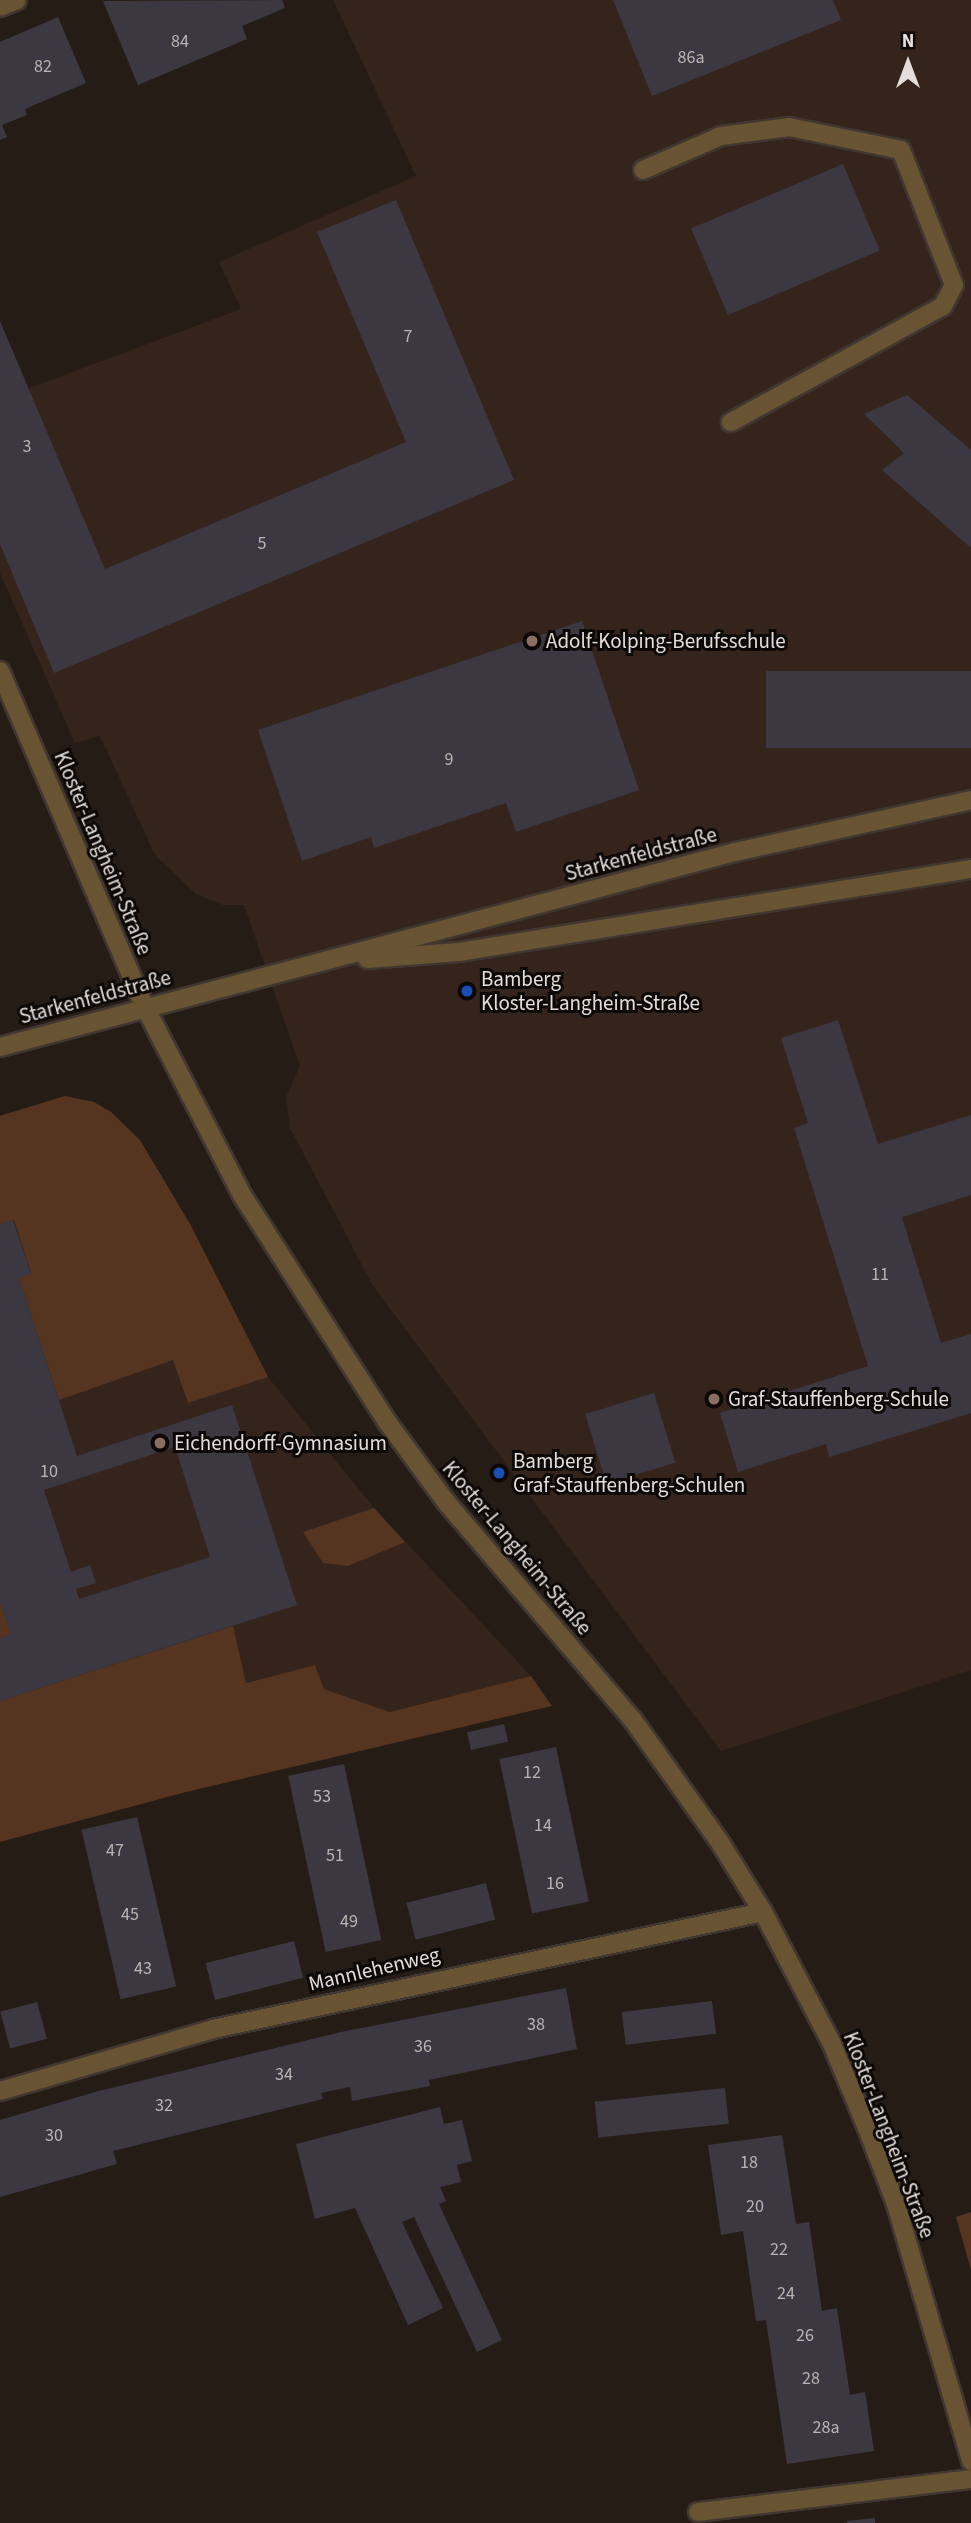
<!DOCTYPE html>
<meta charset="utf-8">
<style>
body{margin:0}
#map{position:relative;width:971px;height:2523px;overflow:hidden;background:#261c16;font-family:"Source Sans 3",sans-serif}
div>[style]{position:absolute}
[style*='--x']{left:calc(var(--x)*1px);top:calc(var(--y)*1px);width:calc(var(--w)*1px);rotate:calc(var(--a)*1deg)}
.built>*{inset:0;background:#34241c}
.green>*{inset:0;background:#553420}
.building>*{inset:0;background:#3c3842;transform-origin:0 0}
.roads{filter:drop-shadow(2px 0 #413731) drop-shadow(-2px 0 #413731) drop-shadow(0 2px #413731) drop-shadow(0 -2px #413731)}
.minor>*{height:18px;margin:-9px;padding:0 9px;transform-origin:9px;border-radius:9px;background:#685333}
.dots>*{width:19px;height:19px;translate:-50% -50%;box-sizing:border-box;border:4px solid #0c0806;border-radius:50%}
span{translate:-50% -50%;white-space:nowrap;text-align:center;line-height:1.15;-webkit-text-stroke:6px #0c0806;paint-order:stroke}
.number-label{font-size:18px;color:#bab4b3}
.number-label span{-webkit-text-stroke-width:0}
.poi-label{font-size:21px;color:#e4ddd9}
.left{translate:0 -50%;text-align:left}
.street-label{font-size:21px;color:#e4ddd9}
.north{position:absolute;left:873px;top:28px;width:70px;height:70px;-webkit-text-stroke:5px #0c0806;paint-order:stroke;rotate:0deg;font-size:19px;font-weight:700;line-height:28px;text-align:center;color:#e4ddd9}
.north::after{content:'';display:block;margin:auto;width:24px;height:32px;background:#e4ddd9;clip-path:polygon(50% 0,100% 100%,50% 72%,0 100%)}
</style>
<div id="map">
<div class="built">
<i style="clip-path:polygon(333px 0,971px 0,971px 1670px,721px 1751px,373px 1286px,290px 1128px,286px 1097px,300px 1066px,244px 905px,223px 905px,196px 894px,155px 855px,100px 736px,75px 743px,0 573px,0 399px,241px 309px,219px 262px,416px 176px)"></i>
<i style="clip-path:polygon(65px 1096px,94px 1102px,111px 1112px,140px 1140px,190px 1224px,268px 1377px,374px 1508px,531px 1676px,390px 1712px,324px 1689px,315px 1665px,0 1747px,0 1116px)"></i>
</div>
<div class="green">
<i style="clip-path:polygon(65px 1096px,94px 1102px,111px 1112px,140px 1140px,190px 1224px,268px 1377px,188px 1403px,173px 1360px,59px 1400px,19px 1278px,31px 1273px,14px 1220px,0 1224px,0 1116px)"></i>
<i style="clip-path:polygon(374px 1508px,405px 1542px,348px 1566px,323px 1563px,303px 1532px)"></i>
<i style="clip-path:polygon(0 1602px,11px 1634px,0 1638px)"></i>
<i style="clip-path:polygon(233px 1626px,246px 1683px,315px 1665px,324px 1689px,390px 1712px,531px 1676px,552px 1706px,186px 1792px,0 1842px,0 1701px)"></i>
<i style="clip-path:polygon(971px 2212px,971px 2270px,956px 2217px)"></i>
</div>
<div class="building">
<i style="clip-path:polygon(282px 0,285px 8px,242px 26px,247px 39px,138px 85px,103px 1px)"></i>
<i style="clip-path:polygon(613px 0,833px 0,841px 20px,652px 96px)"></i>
<i style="clip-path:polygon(58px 17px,86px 83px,25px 109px,27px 115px,2px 125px,7px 137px,0 140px,0 42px)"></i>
<i style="left:843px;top:164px;width:94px;height:165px;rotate:67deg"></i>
<i style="clip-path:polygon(396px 200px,514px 480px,54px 673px,0 544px,0 321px,105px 569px,406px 442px,317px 232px)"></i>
<i style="clip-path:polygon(907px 395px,971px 450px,971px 548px,882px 470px,904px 453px,864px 414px)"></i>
<i style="clip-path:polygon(582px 621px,639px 790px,516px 832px,506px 803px,374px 848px,371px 837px,302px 861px,258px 730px)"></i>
<i style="left:971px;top:671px;width:77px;height:205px;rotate:90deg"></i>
<i style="clip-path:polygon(838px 1020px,878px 1144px,971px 1115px,971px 1195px,902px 1217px,941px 1343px,971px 1334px,971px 1413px,829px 1457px,826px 1444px,738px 1472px,720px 1413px,868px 1366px,794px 1128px,808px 1123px,781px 1038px)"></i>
<i style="clip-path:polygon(evenodd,13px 1220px,31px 1274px,19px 1278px,77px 1456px,232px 1405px,297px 1605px,0 1701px,0 1638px,11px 1634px,0 1602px,0 1224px,13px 1220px,175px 1447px,210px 1557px,79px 1599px,76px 1589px,96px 1583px,90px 1565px,71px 1572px,44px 1490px,175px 1447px)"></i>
<i style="left:654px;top:1393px;width:73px;height:72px;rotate:73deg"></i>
<i style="left:504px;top:1724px;width:18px;height:38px;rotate:77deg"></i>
<i style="left:556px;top:1747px;width:158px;height:58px;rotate:78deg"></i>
<i style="left:344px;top:1764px;width:180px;height:57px;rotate:78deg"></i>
<i style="left:137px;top:1817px;width:174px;height:57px;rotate:77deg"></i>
<i style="left:486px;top:1883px;width:38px;height:82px;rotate:76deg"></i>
<i style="left:294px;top:1941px;width:38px;height:91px;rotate:76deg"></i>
<i style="clip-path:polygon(566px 1988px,577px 2049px,429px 2080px,430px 2086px,352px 2101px,350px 2087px,321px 2093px,323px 2099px,113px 2151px,117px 2164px,0 2197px,0 2120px,95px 2092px,341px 2032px)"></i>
<i style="left:712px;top:2001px;width:33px;height:91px;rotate:83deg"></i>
<i style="left:37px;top:2002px;width:38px;height:38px;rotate:75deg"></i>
<i style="left:725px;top:2088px;width:36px;height:131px;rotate:84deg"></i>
<i style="clip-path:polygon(440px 2107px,444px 2124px,462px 2120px,472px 2161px,457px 2165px,461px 2182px,440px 2187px,446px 2201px,439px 2204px,502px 2340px,477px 2352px,414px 2217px,402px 2222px,443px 2308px,408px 2325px,355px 2208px,315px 2219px,296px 2144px)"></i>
<i style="clip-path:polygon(782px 2135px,796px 2224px,809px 2222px,822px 2311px,837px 2308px,850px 2395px,865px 2392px,874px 2451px,787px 2464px,766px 2320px,756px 2321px,743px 2231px,721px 2235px,708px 2145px)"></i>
<i style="clip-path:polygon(875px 2518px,875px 2523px,847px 2523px,847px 2521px)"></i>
</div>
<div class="roads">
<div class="minor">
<i style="--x:0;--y:7;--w:18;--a:-22"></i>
<i style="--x:643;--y:170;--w:85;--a:-23.6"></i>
<i style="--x:721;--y:136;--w:69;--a:-7.5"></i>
<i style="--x:789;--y:127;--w:114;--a:11.6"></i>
<i style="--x:901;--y:150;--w:145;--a:68.6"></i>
<i style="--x:954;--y:285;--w:24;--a:118"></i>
<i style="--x:943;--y:306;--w:242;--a:151.3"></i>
<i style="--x:0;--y:671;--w:366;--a:66.7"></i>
<i style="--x:145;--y:1007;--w:212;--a:62.7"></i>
<i style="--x:242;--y:1195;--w:271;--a:57.4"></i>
<i style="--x:388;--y:1423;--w:98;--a:53.7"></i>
<i style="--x:446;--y:1502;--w:287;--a:49.4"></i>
<i style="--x:633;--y:1720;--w:152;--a:54.6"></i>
<i style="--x:721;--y:1844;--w:80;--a:58.3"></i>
<i style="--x:763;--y:1912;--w:149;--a:62.4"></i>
<i style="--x:832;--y:2044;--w:91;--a:67.4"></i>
<i style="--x:867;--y:2128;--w:81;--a:69.1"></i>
<i style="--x:896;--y:2204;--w:268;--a:73.7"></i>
<i style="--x:367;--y:959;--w:92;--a:-4.4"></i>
<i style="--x:459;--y:952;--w:519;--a:-9.21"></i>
<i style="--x:0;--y:1047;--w:760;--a:-14.86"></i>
<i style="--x:735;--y:852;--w:242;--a:-12.4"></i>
<i style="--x:0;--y:2091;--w:222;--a:-16.2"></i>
<i style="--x:213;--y:2029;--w:562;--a:-12.01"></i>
<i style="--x:698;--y:2512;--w:275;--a:-6.9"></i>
</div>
</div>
<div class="dots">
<i style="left:532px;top:641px;background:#8d6e63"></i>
<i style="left:467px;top:991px;background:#1a4fb4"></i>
<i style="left:714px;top:1399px;background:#8d6e63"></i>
<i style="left:160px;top:1443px;background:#8d6e63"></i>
<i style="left:499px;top:1473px;background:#1a4fb4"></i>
</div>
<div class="number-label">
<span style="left:180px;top:42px">84</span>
<span style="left:691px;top:58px">86a</span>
<span style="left:43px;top:67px">82</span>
<span style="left:408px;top:337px">7</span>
<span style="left:27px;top:447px">3</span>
<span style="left:262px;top:544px">5</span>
<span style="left:449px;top:760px">9</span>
<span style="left:880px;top:1275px">11</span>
<span style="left:49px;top:1472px">10</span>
<span style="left:532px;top:1773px">12</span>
<span style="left:322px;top:1797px">53</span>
<span style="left:543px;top:1826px">14</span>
<span style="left:115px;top:1851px">47</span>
<span style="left:335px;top:1856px">51</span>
<span style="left:555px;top:1884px">16</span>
<span style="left:130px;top:1915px">45</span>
<span style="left:349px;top:1922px">49</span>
<span style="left:143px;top:1969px">43</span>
<span style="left:536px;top:2025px">38</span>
<span style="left:423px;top:2047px">36</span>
<span style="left:284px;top:2075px">34</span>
<span style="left:164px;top:2106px">32</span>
<span style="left:54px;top:2136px">30</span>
<span style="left:749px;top:2163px">18</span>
<span style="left:755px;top:2207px">20</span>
<span style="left:779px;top:2250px">22</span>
<span style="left:786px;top:2294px">24</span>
<span style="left:805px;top:2336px">26</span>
<span style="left:811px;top:2379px">28</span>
<span style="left:826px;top:2428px">28a</span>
</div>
<div class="poi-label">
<span class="left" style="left:546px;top:641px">Adolf-Kolping-Berufsschule</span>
<span class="left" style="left:481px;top:991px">Bamberg<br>Kloster-Langheim-Straße</span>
<span class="left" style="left:728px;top:1399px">Graf-Stauffenberg-Schule</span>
<span class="left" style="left:174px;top:1443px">Eichendorff-Gymnasium</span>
<span class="left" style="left:513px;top:1473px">Bamberg<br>Graf-Stauffenberg-Schulen</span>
</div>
<div class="street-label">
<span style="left:103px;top:853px;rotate:67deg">Kloster-Langheim-Straße</span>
<span style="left:641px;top:854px;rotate:-15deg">Starkenfeldstraße</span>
<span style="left:95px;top:997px;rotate:-15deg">Starkenfeldstraße</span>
<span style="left:517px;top:1548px;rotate:50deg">Kloster-Langheim-Straße</span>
<span style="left:374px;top:1969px;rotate:-13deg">Mannlehenweg</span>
<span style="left:889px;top:2135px;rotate:69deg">Kloster-Langheim-Straße</span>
</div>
<div class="north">N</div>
</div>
